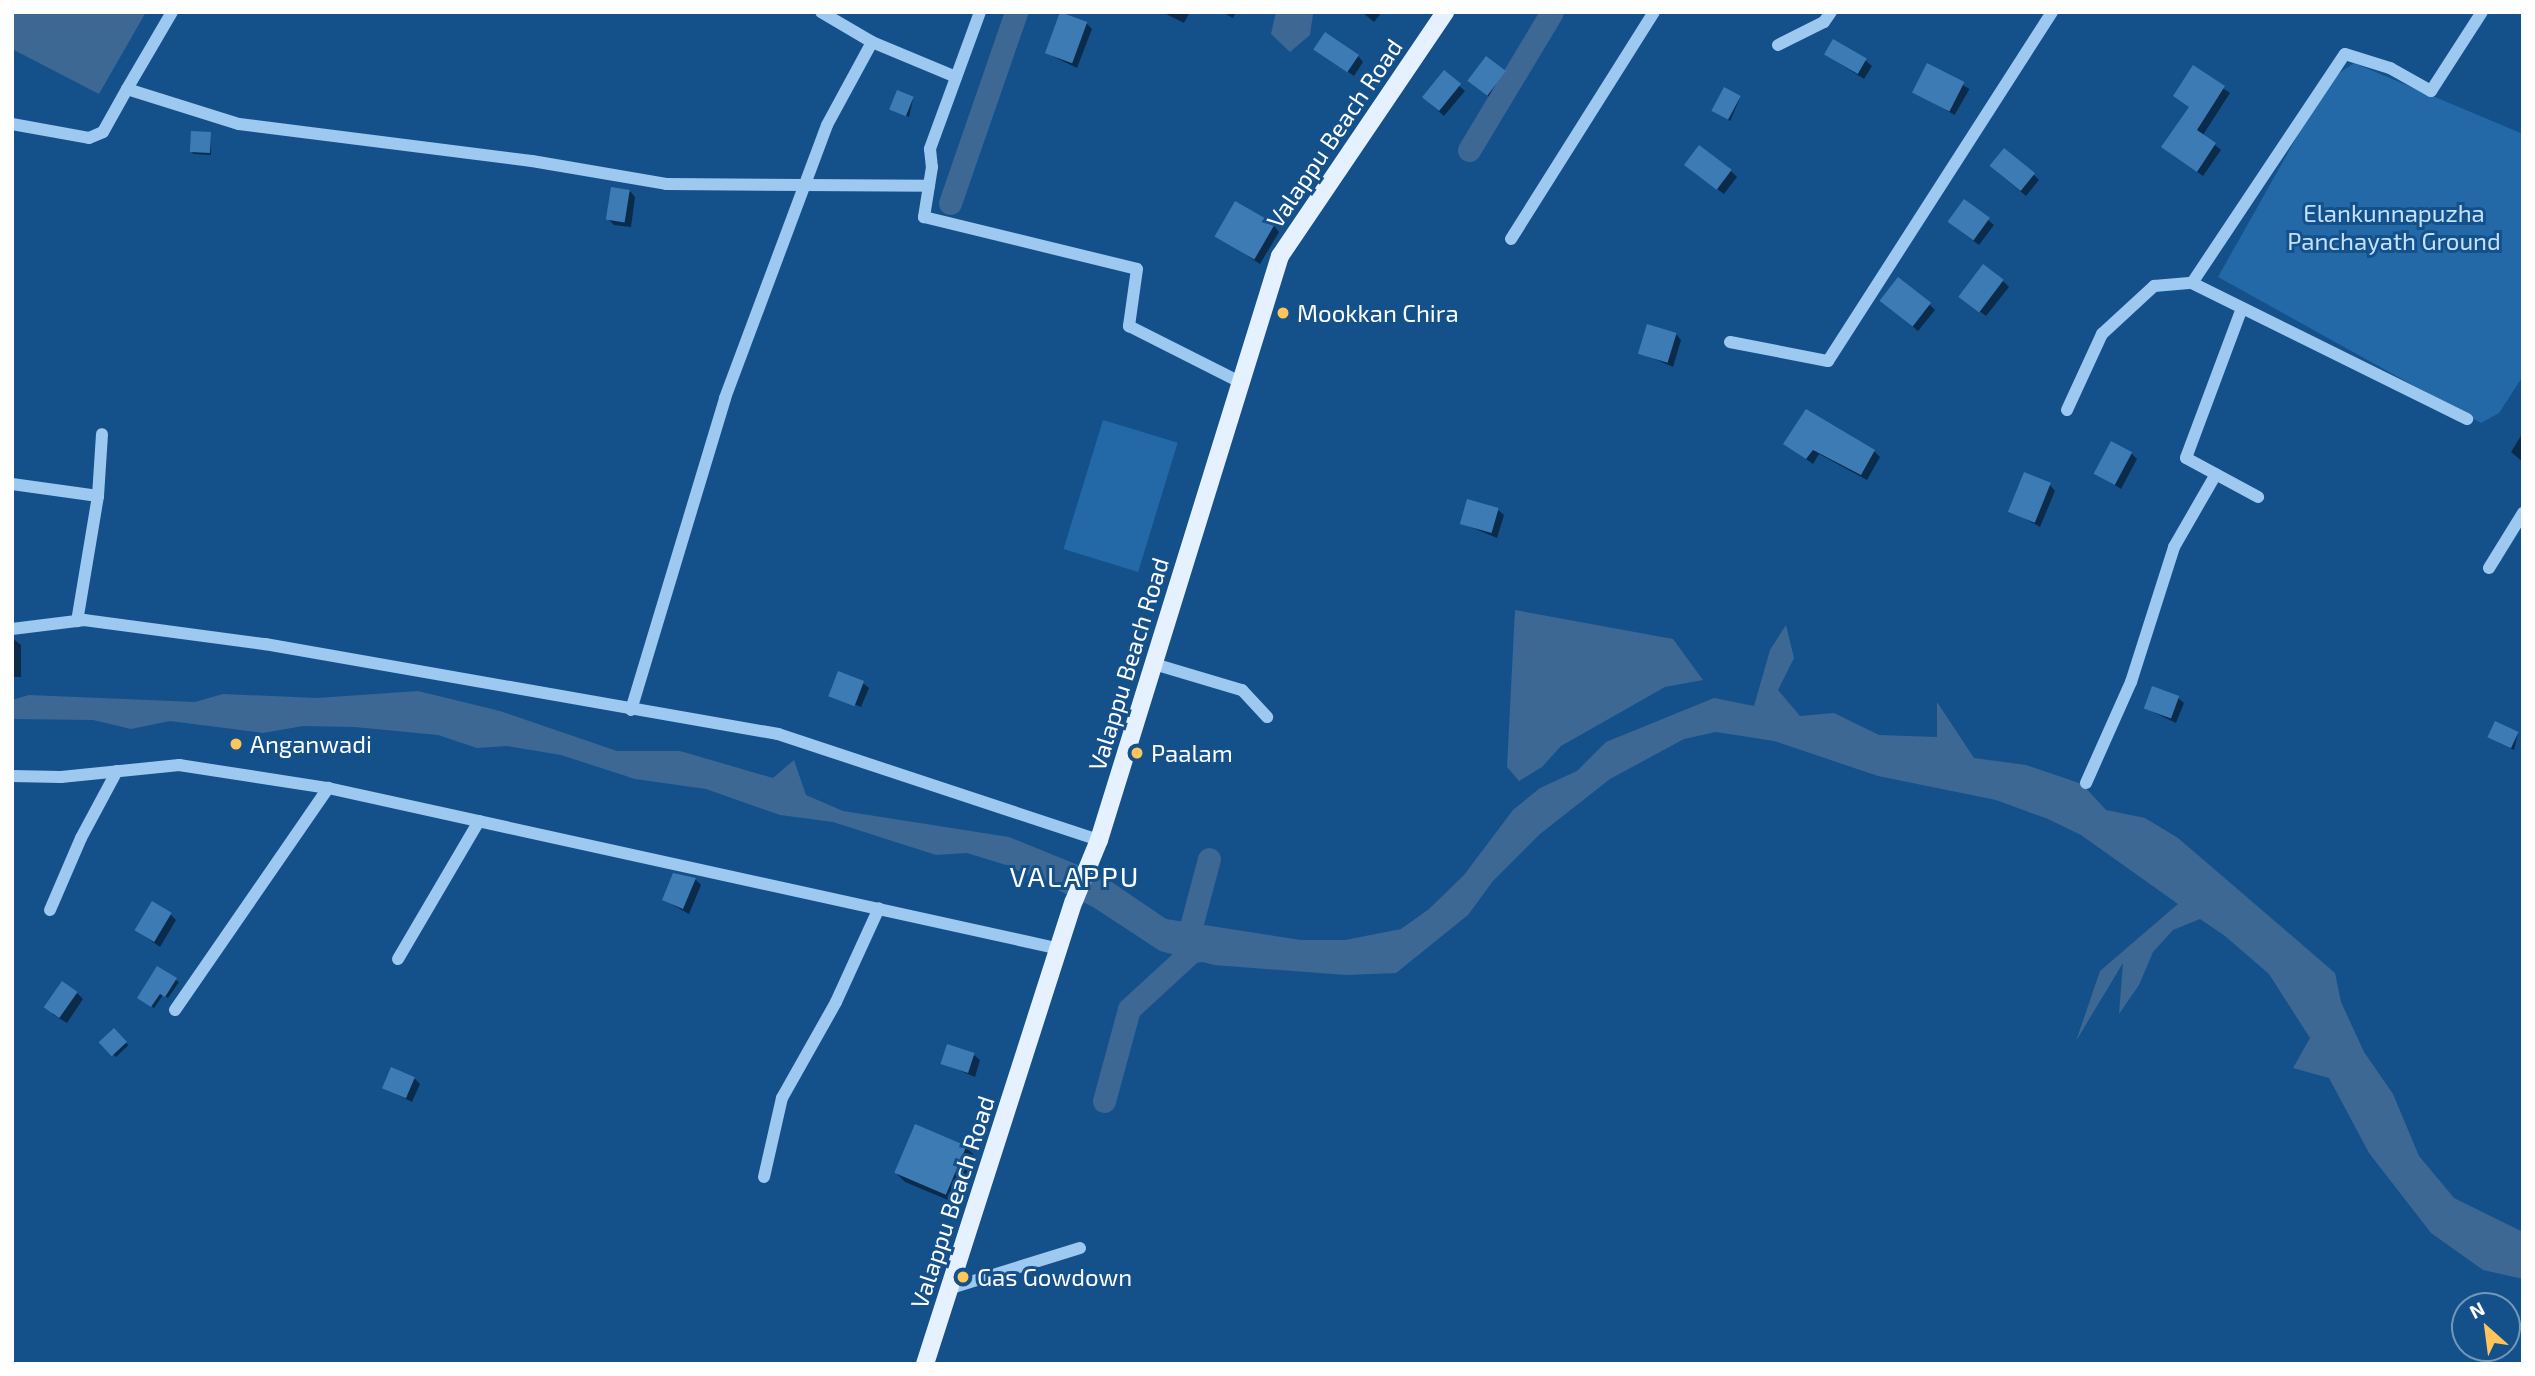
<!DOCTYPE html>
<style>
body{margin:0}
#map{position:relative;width:2535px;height:1376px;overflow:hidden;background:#14518b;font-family:"Exo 2",sans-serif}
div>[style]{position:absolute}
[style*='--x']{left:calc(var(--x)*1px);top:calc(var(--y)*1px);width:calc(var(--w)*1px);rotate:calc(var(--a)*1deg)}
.green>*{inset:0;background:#2369a8;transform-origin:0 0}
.water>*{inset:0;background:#3c6893}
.shadow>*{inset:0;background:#0007;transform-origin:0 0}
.canal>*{height:23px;margin:-11.5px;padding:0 11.5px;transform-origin:11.5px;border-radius:11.5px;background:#3c6893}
.building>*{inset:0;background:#3d7bb5;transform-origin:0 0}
.minor>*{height:12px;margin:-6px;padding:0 6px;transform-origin:6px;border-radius:6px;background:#9dc8f0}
.major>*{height:18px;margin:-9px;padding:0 9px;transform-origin:9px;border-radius:9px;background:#e6f1ff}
.dots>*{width:19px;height:19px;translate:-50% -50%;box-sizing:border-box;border:4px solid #14518b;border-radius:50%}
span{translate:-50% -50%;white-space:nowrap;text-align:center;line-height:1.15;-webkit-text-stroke:6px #14518b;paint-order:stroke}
.street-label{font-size:24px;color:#fff}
.park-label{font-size:24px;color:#c3e1fb}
.poi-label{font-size:24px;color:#fff}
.left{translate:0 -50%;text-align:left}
.quarter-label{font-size:28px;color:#fff;letter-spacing:2px}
.frame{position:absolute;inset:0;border:14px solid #fff;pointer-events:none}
.north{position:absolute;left:2451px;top:1292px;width:70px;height:70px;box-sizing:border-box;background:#14518b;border:2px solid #7297b9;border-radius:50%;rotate:332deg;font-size:19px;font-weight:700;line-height:28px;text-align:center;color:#fff}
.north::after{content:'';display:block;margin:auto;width:24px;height:32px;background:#ffc45c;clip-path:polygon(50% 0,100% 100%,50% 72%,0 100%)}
</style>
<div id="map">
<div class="green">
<i style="clip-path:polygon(2354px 63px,2523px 134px,2523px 376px,2499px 413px,2481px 423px,2218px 277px,2329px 80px)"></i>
<i style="left:1103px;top:420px;width:78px;height:135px;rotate:17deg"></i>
</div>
<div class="water">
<i style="clip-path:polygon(12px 12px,146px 12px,99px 94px,12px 49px)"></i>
<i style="clip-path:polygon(1276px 12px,1313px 14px,1310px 35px,1290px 52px,1271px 34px)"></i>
<i style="clip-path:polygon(1515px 610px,1673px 639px,1703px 680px,1665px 687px,1561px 746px,1542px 767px,1519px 781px,1507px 767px)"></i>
<i style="clip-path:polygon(1786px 625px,1794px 658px,1778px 690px,1800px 716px,1834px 713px,1879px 735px,1937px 737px,1937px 702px,1974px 758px,2026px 765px,2082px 784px,2106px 810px,2145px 818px,2178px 838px,2335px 973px,2341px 1002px,2364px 1052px,2393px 1094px,2419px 1156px,2454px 1198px,2523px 1232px,2523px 1279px,2483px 1270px,2431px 1233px,2369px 1153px,2329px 1078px,2293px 1068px,2310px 1038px,2269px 974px,2225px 936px,2200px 919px,2173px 930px,2153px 952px,2139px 985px,2119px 1014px,2123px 963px,2076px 1041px,2100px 971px,2178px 904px,2081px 835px,2048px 819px,1996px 800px,1878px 776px,1774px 741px,1716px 732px,1684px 739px,1610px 779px,1540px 834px,1493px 881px,1468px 915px,1396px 973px,1346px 975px,1214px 965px,1160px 951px,1093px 907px,1006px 865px,967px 853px,936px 855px,833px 822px,780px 815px,706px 789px,635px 779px,561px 755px,507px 746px,477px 748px,438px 735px,354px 727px,303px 726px,263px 733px,170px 721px,131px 729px,93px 720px,12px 719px,12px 700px,29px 695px,195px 702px,223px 694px,317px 698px,418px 691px,500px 711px,617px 751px,680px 751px,773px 778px,794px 760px,806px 795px,843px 811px,1009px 837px,1100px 874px,1166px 919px,1301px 940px,1345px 940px,1401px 929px,1429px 909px,1464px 875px,1513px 810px,1540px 788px,1577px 771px,1606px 742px,1714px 698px,1754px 706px,1770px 650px)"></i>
</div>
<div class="shadow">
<i style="clip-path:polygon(1162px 12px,1190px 12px,1184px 23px)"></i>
<i style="clip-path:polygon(1222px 12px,1236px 12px,1233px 18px)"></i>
<i style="clip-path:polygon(1362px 12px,1382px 12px,1374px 22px)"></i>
<i style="clip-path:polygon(1086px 23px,1092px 29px,1077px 68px,1046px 53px)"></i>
<i style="clip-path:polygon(1316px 50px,1358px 56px,1363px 62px,1354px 76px)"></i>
<i style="clip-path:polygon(1826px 55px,1866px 61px,1872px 66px,1864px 79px)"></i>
<i style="left:1928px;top:65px;width:48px;height:30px;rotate:30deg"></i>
<i style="clip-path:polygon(2193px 67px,2230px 93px,2203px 135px,2221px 150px,2203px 176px,2163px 147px,2191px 108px)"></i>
<i style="clip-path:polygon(1505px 72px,1511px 78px,1493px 100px,1475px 86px)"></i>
<i style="clip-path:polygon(1459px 86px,1465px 91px,1444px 116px,1429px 103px)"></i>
<i style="clip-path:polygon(1740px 98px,1730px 121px,1715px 112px)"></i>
<i style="clip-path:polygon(913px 99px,909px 117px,894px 110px)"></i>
<i style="clip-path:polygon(210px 134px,211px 155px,194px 154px,191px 152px)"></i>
<i style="clip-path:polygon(1692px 171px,1731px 171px,1737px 177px,1724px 194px)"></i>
<i style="clip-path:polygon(1997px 172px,2033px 174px,2039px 180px,2026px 196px)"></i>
<i style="clip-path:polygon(630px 191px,635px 197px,631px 227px,614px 225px,608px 219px)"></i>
<i style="clip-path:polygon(1988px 220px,1994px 225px,1979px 245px,1955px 227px)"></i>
<i style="clip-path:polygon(1274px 226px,1279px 232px,1260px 264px,1217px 236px)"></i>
<i style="clip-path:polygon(2003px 281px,2009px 287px,1986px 316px,1967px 302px)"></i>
<i style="clip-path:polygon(1887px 305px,1930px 305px,1935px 310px,1918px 331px)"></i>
<i style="clip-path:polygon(1676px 334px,1681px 340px,1673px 367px,1639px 352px)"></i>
<i style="clip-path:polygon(2522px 434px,2523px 434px,2523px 462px,2511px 452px)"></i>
<i style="clip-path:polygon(1785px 444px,1874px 451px,1880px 457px,1867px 480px,1819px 454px,1813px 464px)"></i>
<i style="clip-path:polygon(2131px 453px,2137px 459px,2121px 489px,2096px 473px)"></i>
<i style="clip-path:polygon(2050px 485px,2055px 491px,2040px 527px,2009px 510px)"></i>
<i style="clip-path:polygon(1498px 510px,1504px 515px,1497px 538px,1461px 523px)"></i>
<i style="clip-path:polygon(12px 638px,21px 645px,21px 677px,12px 677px)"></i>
<i style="clip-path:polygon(863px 683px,869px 688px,861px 707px,830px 695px)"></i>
<i style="clip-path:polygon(2178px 698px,2184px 703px,2176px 723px,2145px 708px)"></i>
<i style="clip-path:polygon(2518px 733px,2514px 750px,2490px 738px)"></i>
<i style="clip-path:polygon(695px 879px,701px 885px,689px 914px,664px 900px)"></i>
<i style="clip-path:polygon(170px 914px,176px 920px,160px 947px,136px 930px)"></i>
<i style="clip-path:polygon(158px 969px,179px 982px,168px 998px,163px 995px,154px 1008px,142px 1000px)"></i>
<i style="clip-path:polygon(77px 993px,83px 999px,67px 1023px,52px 1014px)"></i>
<i style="left:114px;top:1030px;width:21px;height:17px;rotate:47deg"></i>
<i style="clip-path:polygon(974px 1055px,980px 1060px,975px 1077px,944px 1064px)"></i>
<i style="clip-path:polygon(414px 1078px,420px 1084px,412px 1102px,384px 1088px)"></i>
<i style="clip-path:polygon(966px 1147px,975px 1156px,955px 1203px,905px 1182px,896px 1173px)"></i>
</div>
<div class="canal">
<i style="--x:1469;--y:150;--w:161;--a:-59"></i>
<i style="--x:950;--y:203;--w:202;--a:-70.9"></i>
<i style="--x:1185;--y:949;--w:93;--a:-75.1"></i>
<i style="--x:1104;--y:1101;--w:95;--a:-74.8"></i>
<i style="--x:1129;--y:1009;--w:86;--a:-42.6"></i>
<i style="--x:1192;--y:951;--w:22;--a:-5"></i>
</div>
<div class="building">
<i style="left:1060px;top:12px;width:29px;height:44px;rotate:20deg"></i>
<i style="left:1325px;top:32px;width:41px;height:21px;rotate:34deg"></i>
<i style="left:1833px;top:39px;width:39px;height:18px;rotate:30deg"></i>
<i style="left:1486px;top:56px;width:25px;height:31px;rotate:37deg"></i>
<i style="left:1927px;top:63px;width:42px;height:33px;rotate:27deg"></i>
<i style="clip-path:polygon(2193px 65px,2225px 86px,2197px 130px,2216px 143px,2197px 172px,2161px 147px,2189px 107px,2173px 96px)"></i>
<i style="left:1444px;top:70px;width:22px;height:35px;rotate:39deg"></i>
<i style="left:1724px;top:87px;width:19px;height:27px;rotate:28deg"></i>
<i style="left:897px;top:90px;width:18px;height:21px;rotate:22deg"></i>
<i style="left:191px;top:131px;width:20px;height:21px;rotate:3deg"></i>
<i style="left:1699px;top:145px;width:41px;height:25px;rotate:37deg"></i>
<i style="left:2004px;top:148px;width:40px;height:23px;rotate:39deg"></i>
<i style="left:611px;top:187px;width:19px;height:33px;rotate:9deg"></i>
<i style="left:1964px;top:199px;width:32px;height:28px;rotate:36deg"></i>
<i style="left:1235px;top:201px;width:46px;height:41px;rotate:30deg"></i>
<i style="left:1983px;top:264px;width:26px;height:41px;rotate:37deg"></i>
<i style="left:1898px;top:277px;width:42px;height:30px;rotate:38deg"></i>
<i style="left:1647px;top:324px;width:31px;height:31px;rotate:17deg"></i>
<i style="clip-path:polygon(1806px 409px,1875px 450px,1861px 475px,1813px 450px,1806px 459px,1783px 444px)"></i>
<i style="left:2111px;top:441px;width:24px;height:37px;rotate:28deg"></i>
<i style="left:2024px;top:472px;width:29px;height:43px;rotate:22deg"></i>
<i style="left:1467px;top:499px;width:33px;height:26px;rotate:16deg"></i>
<i style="left:838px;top:671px;width:28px;height:27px;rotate:21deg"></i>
<i style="left:2152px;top:686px;width:29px;height:24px;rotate:20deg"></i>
<i style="left:2495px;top:721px;width:26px;height:18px;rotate:25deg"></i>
<i style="clip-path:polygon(673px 873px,696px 878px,683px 909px,662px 900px)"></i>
<i style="left:152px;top:901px;width:23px;height:34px;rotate:31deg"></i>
<i style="clip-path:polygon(157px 966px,177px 978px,165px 997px,160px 994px,151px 1007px,137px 998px)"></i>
<i style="left:62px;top:981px;width:19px;height:32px;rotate:35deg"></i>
<i style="left:114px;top:1028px;width:19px;height:21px;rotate:47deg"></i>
<i style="left:947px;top:1044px;width:29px;height:21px;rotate:18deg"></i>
<i style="left:391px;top:1067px;width:26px;height:23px;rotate:23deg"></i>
<i style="left:915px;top:1124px;width:56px;height:53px;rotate:23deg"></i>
</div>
<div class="minor">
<i style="--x:172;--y:12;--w:89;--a:120.3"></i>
<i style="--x:127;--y:89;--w:117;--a:17.4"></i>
<i style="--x:239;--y:124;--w:295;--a:7.2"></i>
<i style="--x:532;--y:161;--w:136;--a:9.7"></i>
<i style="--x:666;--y:184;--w:263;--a:0.4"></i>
<i style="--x:980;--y:12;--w:146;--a:110.1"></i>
<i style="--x:930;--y:149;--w:18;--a:84"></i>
<i style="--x:932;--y:167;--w:51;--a:99.1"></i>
<i style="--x:924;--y:217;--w:219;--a:13.7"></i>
<i style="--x:1137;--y:269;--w:58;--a:98"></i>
<i style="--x:1129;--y:326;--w:124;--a:26.8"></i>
<i style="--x:872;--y:42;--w:91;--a:22.6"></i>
<i style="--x:1778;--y:45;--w:51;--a:-26.6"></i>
<i style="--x:1824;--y:22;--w:12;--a:-55"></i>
<i style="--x:12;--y:124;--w:78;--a:10.3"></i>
<i style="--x:89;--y:138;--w:15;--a:-23"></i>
<i style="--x:103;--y:132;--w:49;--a:-60.8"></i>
<i style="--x:1511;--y:239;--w:268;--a:-57.8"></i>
<i style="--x:2192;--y:283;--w:275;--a:-56.3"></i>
<i style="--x:2345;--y:54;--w:47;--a:17.3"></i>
<i style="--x:2390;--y:68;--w:47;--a:29.3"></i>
<i style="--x:2431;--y:91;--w:94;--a:-57.2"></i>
<i style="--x:2242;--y:308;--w:160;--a:110.5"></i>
<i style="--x:2186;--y:458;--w:82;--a:28.4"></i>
<i style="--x:1730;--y:342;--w:100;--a:11"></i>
<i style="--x:1828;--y:361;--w:415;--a:-57.3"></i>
<i style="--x:2067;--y:410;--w:84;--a:-65.3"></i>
<i style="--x:2102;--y:334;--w:71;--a:-42.7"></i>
<i style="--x:2154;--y:286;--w:38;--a:-5"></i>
<i style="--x:2192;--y:283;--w:307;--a:26.3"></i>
<i style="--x:12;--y:484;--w:87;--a:7.9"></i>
<i style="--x:98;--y:496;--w:127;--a:99.5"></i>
<i style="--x:98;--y:496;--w:62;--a:-86.3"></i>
<i style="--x:2489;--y:568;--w:65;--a:-58.3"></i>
<i style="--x:12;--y:629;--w:73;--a:-7.1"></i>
<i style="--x:84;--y:620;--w:183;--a:7.6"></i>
<i style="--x:265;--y:644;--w:521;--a:9.95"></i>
<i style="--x:778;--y:734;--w:338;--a:18.3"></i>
<i style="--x:1154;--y:664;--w:92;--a:16.5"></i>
<i style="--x:1242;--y:690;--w:37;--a:47"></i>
<i style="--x:631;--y:710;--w:326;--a:-73.2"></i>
<i style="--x:725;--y:398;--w:291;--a:-69.5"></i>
<i style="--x:827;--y:125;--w:94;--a:-61.5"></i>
<i style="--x:872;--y:42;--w:59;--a:-149.5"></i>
<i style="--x:12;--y:776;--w:49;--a:1.2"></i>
<i style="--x:61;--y:777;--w:119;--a:-5.8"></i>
<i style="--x:179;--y:765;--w:151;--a:8.8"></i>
<i style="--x:328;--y:788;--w:749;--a:12.4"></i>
<i style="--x:2086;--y:783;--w:111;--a:-66"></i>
<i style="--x:2131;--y:682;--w:142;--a:-72.3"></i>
<i style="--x:2174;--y:547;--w:84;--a:-60.1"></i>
<i style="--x:50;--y:910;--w:78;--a:-66.7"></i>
<i style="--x:81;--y:838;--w:76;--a:-61.8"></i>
<i style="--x:398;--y:959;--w:160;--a:-59.6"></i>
<i style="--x:175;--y:1010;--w:270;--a:-55.4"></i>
<i style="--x:764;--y:1177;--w:81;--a:-77.2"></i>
<i style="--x:782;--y:1098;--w:110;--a:-60.6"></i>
<i style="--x:836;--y:1002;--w:103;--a:-65.4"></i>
<i style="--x:951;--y:1288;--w:135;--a:-17.2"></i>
</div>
<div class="major">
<i style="--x:925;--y:1364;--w:486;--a:-72.2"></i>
<i style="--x:1074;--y:901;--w:66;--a:-67.7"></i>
<i style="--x:1099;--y:840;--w:611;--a:-72.78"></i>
<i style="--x:1280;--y:256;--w:295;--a:-55.9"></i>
</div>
<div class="dots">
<i style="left:1283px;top:313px;background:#ffc45c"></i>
<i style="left:236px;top:744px;background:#ffc45c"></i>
<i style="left:1137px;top:753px;background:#ffc45c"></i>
<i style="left:963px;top:1277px;background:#ffc45c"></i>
</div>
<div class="street-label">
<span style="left:1334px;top:133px;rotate:-56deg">Valappu Beach Road</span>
<span style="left:1128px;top:664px;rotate:-73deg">Valappu Beach Road</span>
<span style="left:952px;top:1202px;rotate:-72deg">Valappu Beach Road</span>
</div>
<div class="park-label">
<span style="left:2394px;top:227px">Elankunnapuzha<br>Panchayath Ground</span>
</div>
<div class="poi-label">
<span class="left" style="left:1297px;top:313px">Mookkan Chira</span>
<span class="left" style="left:250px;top:744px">Anganwadi</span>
<span class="left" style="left:1151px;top:753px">Paalam</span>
<span class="left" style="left:977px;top:1277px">Gas Gowdown</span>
</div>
<div class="quarter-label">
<span style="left:1075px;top:876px">VALAPPU</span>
</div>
<div class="frame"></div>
<div class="north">N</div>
</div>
